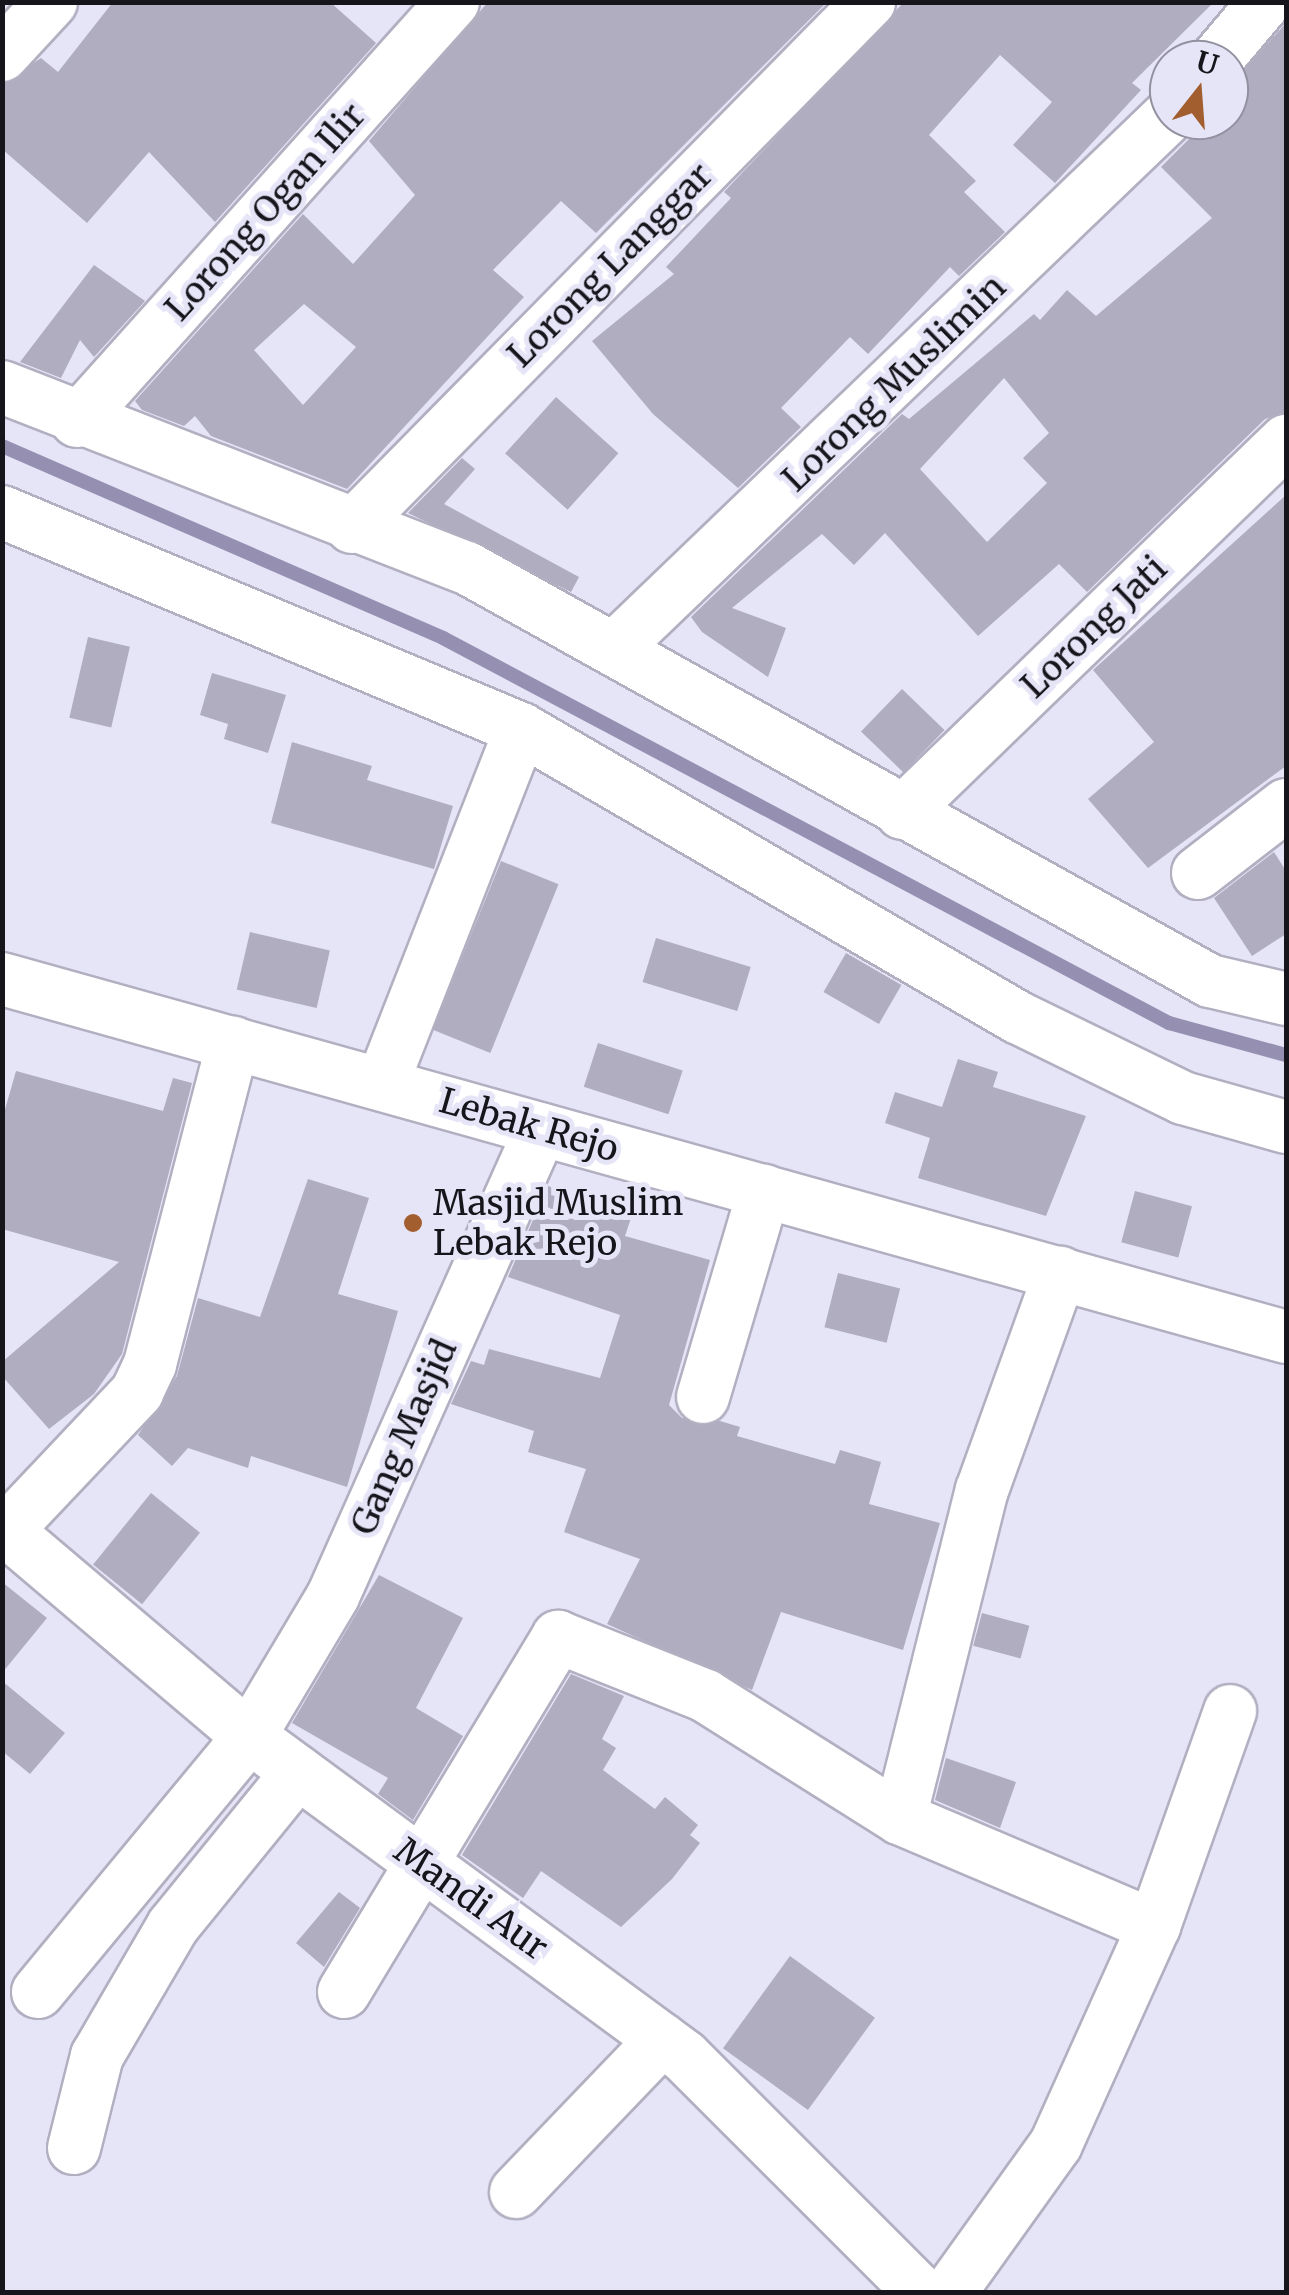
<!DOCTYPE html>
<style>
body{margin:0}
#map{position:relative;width:1289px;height:2295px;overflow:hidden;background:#e6e4f7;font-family:Merriweather,serif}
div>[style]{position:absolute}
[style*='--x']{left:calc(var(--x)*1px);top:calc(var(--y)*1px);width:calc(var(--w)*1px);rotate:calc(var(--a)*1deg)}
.stream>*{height:14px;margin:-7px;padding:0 7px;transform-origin:7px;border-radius:7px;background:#9590b1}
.building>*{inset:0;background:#afadbf;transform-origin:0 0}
.roads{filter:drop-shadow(2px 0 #b2afc1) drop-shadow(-2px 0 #b2afc1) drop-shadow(0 2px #b2afc1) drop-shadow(0 -2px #b2afc1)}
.street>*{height:52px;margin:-26px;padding:0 26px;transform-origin:26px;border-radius:26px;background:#fff}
.dots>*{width:28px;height:28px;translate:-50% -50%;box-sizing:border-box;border:5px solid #e6e4f7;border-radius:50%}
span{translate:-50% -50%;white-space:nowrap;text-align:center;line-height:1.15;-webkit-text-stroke:10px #e6e4f7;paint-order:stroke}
.street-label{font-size:35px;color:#16151b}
.poi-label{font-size:35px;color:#16151b}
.left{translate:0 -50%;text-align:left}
.frame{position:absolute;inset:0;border:5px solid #16151b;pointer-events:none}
.north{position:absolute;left:1149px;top:40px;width:100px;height:100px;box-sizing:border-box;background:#e6e4f7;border:2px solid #93919f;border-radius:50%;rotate:17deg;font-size:28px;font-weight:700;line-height:40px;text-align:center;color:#16151b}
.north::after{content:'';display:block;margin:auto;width:35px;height:45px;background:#a25e2f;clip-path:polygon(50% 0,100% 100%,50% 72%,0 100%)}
</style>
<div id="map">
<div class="stream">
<i style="--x:2;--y:446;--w:481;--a:23.5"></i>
<i style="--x:443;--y:638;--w:822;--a:27.94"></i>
<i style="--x:1169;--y:1023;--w:121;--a:15.3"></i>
</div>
<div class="building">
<i style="clip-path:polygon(113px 2px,330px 2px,376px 43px,215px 222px,149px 152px,87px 223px,2px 149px,2px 84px,41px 58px,58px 72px)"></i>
<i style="clip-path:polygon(evenodd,488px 2px,825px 4px,596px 233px,561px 201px,493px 270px,524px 297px,347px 489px,211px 436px,195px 416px,184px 426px,142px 410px,135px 401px,303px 214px,353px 264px,415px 195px,369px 141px,488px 2px,304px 304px,356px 347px,303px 405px,254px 350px,304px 304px)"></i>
<i style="clip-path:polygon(904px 2px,1214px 2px,1132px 83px,1141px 90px,1055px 183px,1013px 145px,1052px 102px,1000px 55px,929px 135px,976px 181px,964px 192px,1005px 232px,959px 276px,950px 267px,868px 354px,850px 337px,781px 408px,801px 427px,738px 488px,653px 414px,592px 341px,674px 274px,666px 267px,731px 198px,724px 192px)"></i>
<i style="clip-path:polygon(evenodd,1286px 23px,1286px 412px,1265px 419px,1087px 592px,1059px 564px,978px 636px,885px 533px,854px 565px,822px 534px,732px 608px,786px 628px,768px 677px,702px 632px,691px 617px,902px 414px,909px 419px,1034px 314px,1040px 320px,1067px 290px,1096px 316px,1212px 218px,1161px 167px,1208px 120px,1229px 120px,1229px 86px,1286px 23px,1004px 378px,1049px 433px,1023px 458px,1047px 483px,987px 542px,920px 469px,1004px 378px)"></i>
<i style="clip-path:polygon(94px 265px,145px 301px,94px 357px,80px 340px,61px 378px,20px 362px)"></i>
<i style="left:556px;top:397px;width:84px;height:76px;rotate:42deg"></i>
<i style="clip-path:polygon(462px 458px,475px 469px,444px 504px,579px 577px,571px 592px,408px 513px)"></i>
<i style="clip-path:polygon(1286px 495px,1286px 766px,1148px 868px,1088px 799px,1154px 742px,1093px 670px)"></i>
<i style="left:88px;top:637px;width:43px;height:83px;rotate:13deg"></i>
<i style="clip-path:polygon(212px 673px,286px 695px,268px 753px,224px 739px,228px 724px,200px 715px)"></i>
<i style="left:902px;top:689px;width:59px;height:59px;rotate:44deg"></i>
<i style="clip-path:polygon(292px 742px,372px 766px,367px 780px,453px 806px,434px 869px,271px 823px)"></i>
<i style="clip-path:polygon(1274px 852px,1286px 871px,1286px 934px,1252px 956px,1214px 898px)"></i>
<i style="left:501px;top:861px;width:62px;height:182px;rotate:22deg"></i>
<i style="left:250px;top:932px;width:82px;height:59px;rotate:13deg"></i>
<i style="left:656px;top:938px;width:99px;height:46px;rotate:17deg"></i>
<i style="left:846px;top:953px;width:64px;height:45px;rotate:30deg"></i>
<i style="left:598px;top:1043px;width:89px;height:46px;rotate:18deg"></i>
<i style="clip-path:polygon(958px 1059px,998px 1072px,993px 1087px,1086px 1116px,1046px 1216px,918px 1178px,930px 1138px,885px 1123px,895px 1092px,942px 1107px)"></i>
<i style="clip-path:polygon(16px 1071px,163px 1111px,173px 1078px,192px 1083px,122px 1354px,94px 1394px,49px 1429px,2px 1376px,2px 1362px,119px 1262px,2px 1229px,2px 1120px)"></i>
<i style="clip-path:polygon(308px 1179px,369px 1198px,338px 1294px,398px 1311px,347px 1487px,251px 1456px,248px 1468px,188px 1448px,172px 1466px,138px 1435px,177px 1376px,198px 1298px,260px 1317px)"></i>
<i style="clip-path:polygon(548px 1186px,632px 1215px,625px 1236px,710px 1260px,669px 1405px,682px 1418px,720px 1421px,740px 1427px,737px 1436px,835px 1464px,840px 1450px,881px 1462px,869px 1504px,940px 1523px,903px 1650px,781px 1612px,752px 1690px,607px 1624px,640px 1559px,564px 1532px,586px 1469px,528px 1452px,534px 1431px,451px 1404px,471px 1361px,484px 1365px,489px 1349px,600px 1378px,620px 1315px,508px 1277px)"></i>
<i style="left:1135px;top:1191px;width:59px;height:53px;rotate:15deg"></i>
<i style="left:838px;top:1273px;width:64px;height:56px;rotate:14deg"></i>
<i style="left:151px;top:1493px;width:63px;height:92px;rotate:39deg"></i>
<i style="clip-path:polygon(379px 1575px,463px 1618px,416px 1708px,463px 1736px,413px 1820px,378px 1794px,388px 1778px,292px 1723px)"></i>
<i style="clip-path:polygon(2px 1582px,47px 1618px,2px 1673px)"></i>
<i style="left:982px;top:1613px;width:49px;height:34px;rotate:15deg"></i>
<i style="clip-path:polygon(571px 1674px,624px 1696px,602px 1739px,616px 1748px,603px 1770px,655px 1809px,665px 1797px,698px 1825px,690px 1835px,700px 1843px,672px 1879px,621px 1927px,541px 1871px,523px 1898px,462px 1855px)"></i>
<i style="clip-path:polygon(2px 1681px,65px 1733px,30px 1774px,2px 1751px)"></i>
<i style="clip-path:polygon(946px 1758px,1016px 1782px,1000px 1828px,935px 1800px)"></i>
<i style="clip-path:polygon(339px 1892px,360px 1908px,324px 1967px,296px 1943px)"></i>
<i style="left:790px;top:1956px;width:105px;height:114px;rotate:36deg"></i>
</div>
<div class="roads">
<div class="street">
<i style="--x:2;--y:55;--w:72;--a:-47.2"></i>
<i style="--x:1216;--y:60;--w:76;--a:-49.8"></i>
<i style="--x:2;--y:387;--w:499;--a:21.3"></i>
<i style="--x:467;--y:568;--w:850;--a:29.07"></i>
<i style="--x:1210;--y:981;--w:78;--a:13.3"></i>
<i style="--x:77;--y:421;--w:563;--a:-48.1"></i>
<i style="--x:2;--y:512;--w:563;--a:22.69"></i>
<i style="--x:521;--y:729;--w:574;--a:30.14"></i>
<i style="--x:1017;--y:1017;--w:185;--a:26"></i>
<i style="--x:1183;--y:1098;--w:107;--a:15.7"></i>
<i style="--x:352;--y:527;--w:737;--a:-45.44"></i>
<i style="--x:617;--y:646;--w:765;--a:-43.84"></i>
<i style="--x:902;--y:813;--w:535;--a:-44.09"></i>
<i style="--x:1198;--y:873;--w:111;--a:-37.7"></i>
<i style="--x:2;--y:979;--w:1333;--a:15.58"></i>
<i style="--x:382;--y:1084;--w:381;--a:-68.6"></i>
<i style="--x:703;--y:1397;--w:215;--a:-73.5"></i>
<i style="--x:2;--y:1527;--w:320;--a:40.3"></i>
<i style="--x:246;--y:1734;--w:544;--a:36.32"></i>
<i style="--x:684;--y:2056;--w:334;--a:45"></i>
<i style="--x:2;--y:1535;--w:197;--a:-46.6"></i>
<i style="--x:137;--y:1392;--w:31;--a:-65"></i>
<i style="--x:150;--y:1364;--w:332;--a:-75.5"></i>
<i style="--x:1154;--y:1926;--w:228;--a:-70.5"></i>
<i style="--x:38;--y:1992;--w:331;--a:-50.4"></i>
<i style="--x:249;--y:1737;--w:164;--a:-59.2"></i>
<i style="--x:333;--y:1596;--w:511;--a:-65.99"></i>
<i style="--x:344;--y:1992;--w:415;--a:-58.9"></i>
<i style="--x:558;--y:1637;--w:159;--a:21.7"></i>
<i style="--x:706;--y:1696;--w:229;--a:32.2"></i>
<i style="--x:74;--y:2148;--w:95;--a:-76"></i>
<i style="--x:97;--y:2056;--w:151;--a:-59.7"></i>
<i style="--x:173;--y:1926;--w:198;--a:-50.9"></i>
<i style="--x:516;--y:2192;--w:211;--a:-46.2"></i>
<i style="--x:950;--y:2292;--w:182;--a:-54.4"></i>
<i style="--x:1056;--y:2144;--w:239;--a:-65.8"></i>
<i style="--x:1154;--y:1926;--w:276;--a:-157"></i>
<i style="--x:900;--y:1818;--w:338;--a:-76"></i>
<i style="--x:982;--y:1490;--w:231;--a:-70.2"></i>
</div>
</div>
<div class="dots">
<i style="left:413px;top:1223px;background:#a25e2f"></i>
</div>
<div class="street-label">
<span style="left:265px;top:212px;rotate:-48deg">Lorong Ogan Ilir</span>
<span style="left:610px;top:265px;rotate:-45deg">Lorong Langgar</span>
<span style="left:894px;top:383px;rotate:-44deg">Lorong Muslimin</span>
<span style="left:1094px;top:627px;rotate:-44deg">Lorong Jati</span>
<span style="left:529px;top:1125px;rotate:16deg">Lebak Rejo</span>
<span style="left:404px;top:1437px;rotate:-66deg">Gang Masjid</span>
<span style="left:471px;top:1899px;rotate:36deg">Mandi Aur</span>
</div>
<div class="poi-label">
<span class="left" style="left:433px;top:1223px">Masjid Muslim<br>Lebak Rejo</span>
</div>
<div class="frame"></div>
<div class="north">U</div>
</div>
